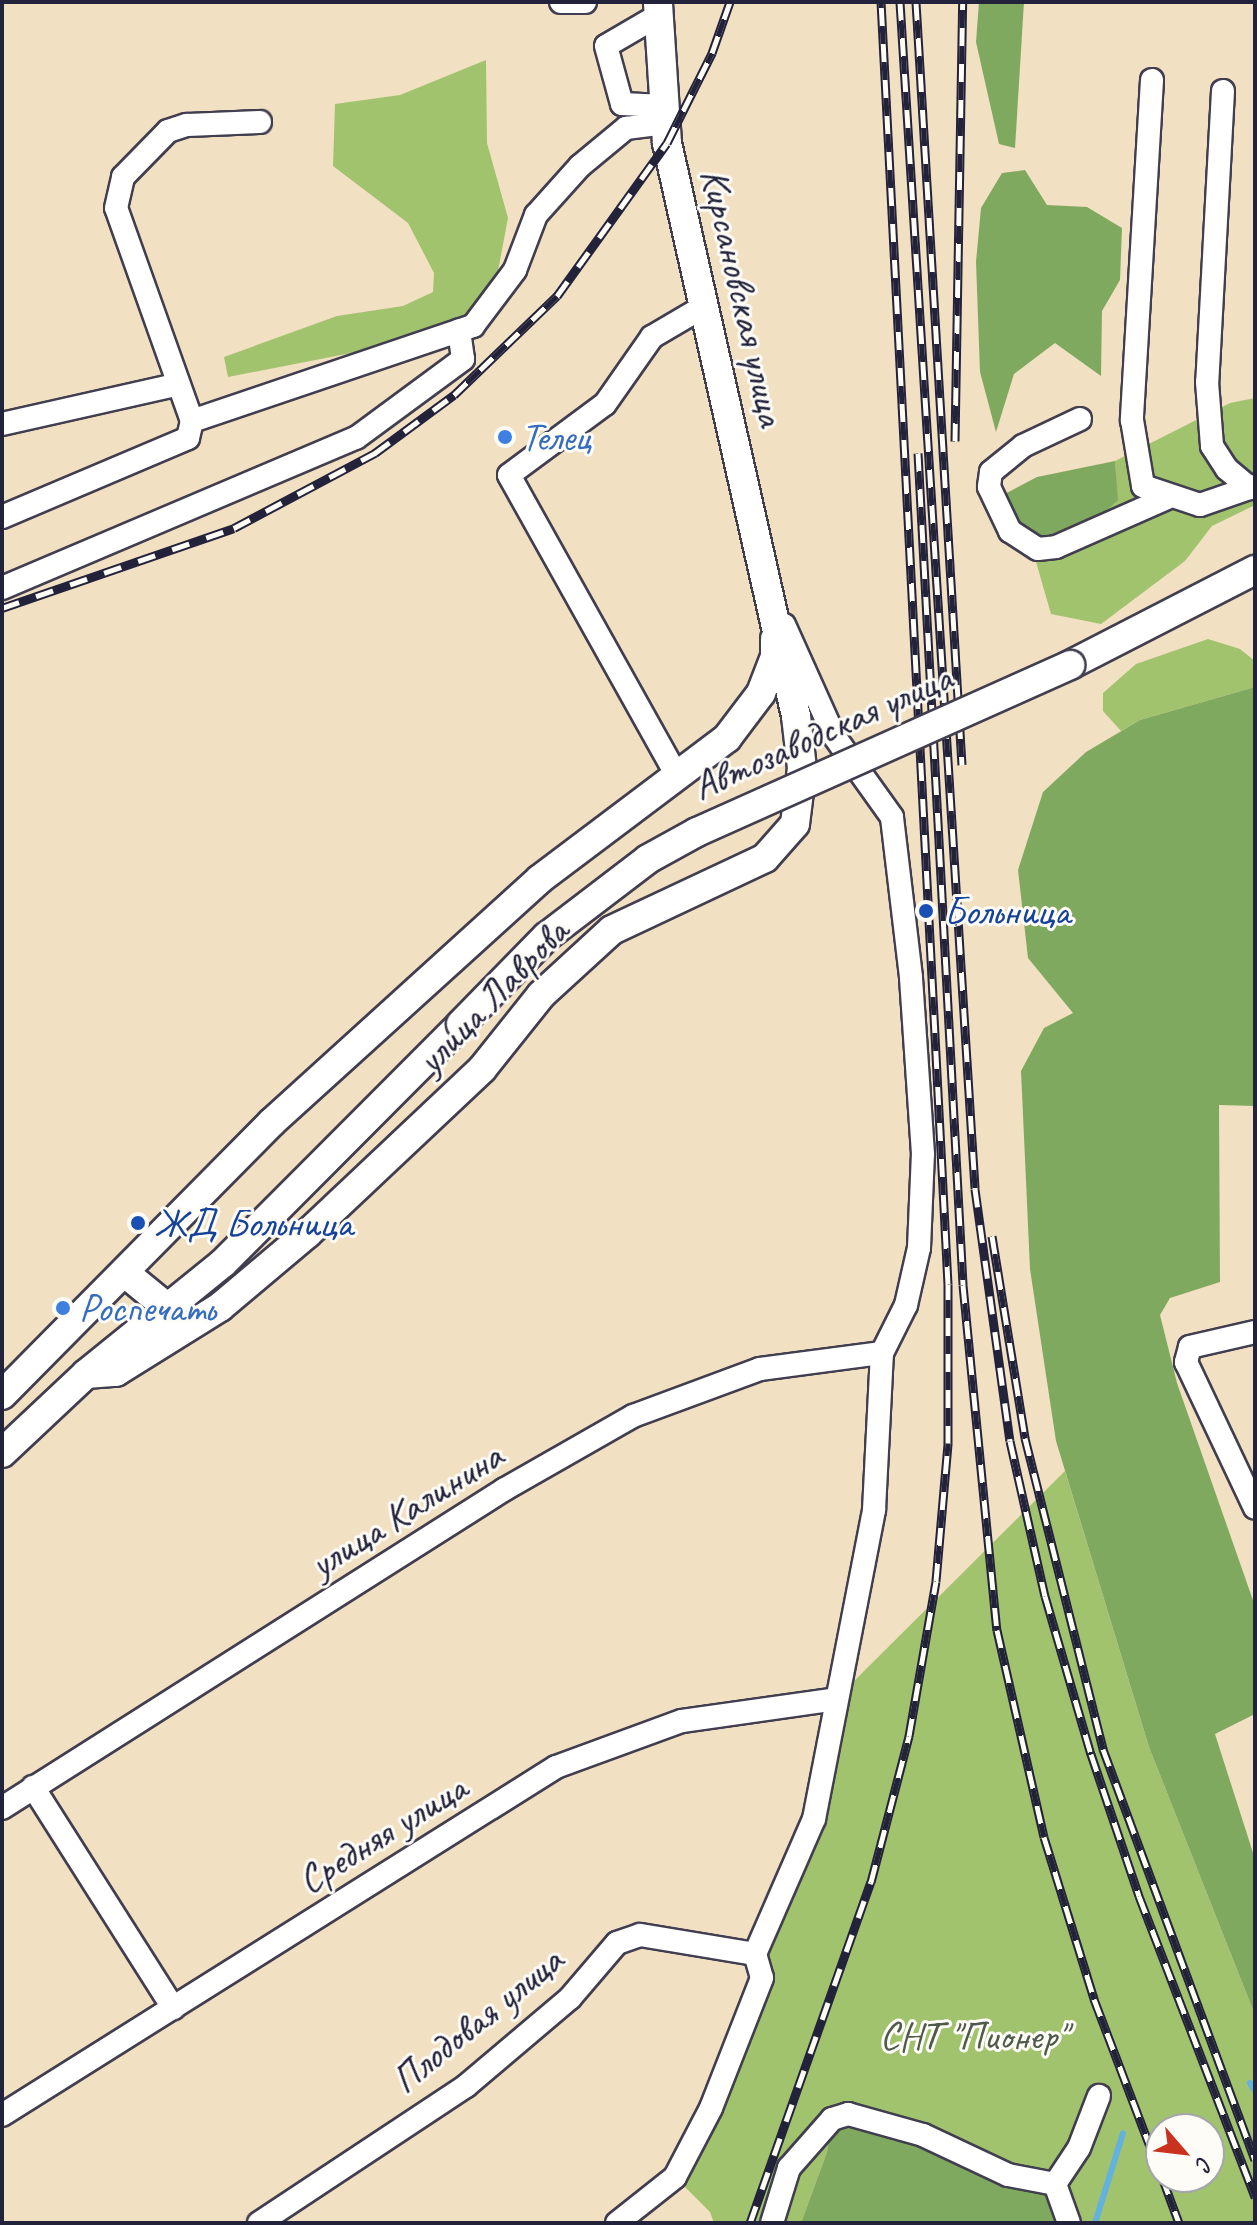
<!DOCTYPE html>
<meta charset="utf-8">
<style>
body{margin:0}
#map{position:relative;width:1257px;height:2225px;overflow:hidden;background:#f2e0c3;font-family:Caveat,sans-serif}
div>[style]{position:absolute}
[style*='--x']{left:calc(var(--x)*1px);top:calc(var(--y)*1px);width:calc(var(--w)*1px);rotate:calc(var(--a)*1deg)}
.green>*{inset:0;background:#a1c36d}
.forest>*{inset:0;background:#80a960}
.stream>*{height:6px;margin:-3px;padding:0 3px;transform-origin:3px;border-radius:3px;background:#63b2dd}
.roads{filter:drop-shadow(2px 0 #413e4f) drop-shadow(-2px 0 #413e4f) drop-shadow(0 2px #413e4f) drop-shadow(0 -2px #413e4f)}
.minor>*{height:22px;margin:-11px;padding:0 11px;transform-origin:11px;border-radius:11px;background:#fff}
.major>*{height:28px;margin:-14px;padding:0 14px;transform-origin:14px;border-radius:14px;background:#fff}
.rail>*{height:9px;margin-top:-4.5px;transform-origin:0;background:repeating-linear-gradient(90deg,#fdfcf7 0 18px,#22223b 0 36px);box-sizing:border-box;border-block:2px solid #22223b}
.bridges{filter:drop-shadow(2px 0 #413e4f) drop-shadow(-2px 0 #413e4f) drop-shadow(0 2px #413e4f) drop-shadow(0 -2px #413e4f)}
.major-bridge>*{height:28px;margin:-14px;padding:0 14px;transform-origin:14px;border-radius:14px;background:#fff}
.dots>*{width:22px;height:22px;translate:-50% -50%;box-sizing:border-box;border:4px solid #fdfcf7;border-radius:50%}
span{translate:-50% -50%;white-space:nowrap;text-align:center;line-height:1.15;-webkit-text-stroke:6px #fdfcf7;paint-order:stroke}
.street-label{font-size:40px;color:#22223b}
.shop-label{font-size:40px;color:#366cbe}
.left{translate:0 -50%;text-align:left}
.transit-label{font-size:40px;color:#164399}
.park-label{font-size:40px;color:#4e5a4c}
.frame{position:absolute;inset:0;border:4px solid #22223b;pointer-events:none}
.north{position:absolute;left:1145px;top:2113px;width:80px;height:80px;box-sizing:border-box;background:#fdfcf7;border:2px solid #a5a5ac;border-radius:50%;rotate:118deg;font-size:22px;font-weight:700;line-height:32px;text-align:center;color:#22223b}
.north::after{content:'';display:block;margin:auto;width:28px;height:36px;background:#c8321e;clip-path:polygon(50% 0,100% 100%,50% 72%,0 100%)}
</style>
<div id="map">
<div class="green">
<i style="clip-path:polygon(486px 60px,487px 143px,508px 218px,491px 308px,479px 328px,228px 377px,224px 357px,337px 316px,403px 306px,433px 292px,434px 273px,408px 223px,333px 166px,335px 104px,400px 95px)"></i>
<i style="clip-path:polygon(1255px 398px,1255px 505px,1212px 526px,1185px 561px,1101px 624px,1051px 614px,1030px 541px,1086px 529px,1117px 500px,1115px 461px,1230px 403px)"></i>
<i style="clip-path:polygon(1208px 639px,1240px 649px,1255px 661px,1255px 687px,1140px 720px,1121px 731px,1103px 711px,1103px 693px,1136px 664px)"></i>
<i style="clip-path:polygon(evenodd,1065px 1471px,1149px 1747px,1255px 2015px,1255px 2223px,1069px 2223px,832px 2119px,827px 2152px,801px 2223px,714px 2223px,710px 2212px,675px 2177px,762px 1979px,755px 1954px,814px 1819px,836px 1699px,1065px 1471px,1161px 2129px,1209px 2129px,1209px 2177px,1161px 2177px,1161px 2129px)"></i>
</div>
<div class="forest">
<i style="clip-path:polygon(979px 2px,1024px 2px,1015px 148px,999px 144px,976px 42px)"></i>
<i style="clip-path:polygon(1025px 170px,1047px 205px,1087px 207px,1122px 228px,1120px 280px,1102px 311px,1101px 376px,1055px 343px,1014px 374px,996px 432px,980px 372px,976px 262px,981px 208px,1002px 173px)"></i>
<i style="clip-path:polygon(1115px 461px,1118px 500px,1086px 529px,1030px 541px,1003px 495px,1037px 477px)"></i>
<i style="clip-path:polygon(1255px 687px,1255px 1106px,1219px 1105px,1220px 1282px,1170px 1298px,1160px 1315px,1177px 1383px,1255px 1606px,1255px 1714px,1215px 1734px,1255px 1859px,1255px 2015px,1149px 1747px,1056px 1441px,1030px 1269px,1021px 1071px,1044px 1028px,1073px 1013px,1028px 958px,1018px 870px,1043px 792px,1086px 752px,1140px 720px)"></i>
<i style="clip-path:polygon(832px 2119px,1055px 2184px,1069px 2223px,801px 2223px,827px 2152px)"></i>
</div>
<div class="stream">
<i style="--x:1250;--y:2083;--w:9;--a:58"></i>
<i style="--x:1095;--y:2223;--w:94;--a:-72.7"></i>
</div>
<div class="roads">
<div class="minor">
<i style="--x:561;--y:2;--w:24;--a:0"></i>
<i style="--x:659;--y:15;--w:61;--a:149.7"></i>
<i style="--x:606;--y:46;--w:60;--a:74.6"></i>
<i style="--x:622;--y:104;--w:43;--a:2.7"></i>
<i style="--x:1152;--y:80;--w:341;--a:93.4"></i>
<i style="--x:1132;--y:420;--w:67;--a:80.5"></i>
<i style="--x:1143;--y:486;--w:60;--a:18.4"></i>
<i style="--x:1200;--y:505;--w:58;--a:-19.1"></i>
<i style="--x:1223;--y:91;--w:291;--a:93.1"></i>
<i style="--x:1207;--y:382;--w:64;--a:85.5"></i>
<i style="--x:1212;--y:446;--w:27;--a:57"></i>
<i style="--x:1227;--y:469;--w:30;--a:40"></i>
<i style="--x:1080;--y:419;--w:63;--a:154.7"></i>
<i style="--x:1023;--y:446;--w:41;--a:140.9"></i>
<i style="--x:991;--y:472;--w:15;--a:98"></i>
<i style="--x:989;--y:487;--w:49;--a:64.5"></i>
<i style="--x:1010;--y:531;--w:33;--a:33"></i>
<i style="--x:1038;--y:549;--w:18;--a:-6"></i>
<i style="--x:1056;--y:547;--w:121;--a:-23.8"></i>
<i style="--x:192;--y:421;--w:226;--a:-109.6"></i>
<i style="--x:116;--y:208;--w:32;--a:-77"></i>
<i style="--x:123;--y:177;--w:64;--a:-45.6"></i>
<i style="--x:168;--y:131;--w:20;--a:-18"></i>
<i style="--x:187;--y:125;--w:73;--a:-2.4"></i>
<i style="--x:2;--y:424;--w:181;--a:-12.7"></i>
<i style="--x:2;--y:517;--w:202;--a:-23"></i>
<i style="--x:188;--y:438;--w:17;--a:-77"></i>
<i style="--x:192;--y:421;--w:297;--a:-18.7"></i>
<i style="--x:473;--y:326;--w:70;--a:-53.1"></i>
<i style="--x:515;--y:270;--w:59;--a:-69.1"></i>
<i style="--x:536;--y:215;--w:66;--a:-48.1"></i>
<i style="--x:580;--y:166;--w:60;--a:-39.6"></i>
<i style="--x:626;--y:128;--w:40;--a:-7.1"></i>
<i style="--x:2;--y:588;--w:384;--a:-23"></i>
<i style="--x:356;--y:438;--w:133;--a:-36.4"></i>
<i style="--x:463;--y:359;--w:29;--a:-98"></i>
<i style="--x:676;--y:774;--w:342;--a:-119.2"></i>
<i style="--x:509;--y:475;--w:119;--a:-36.5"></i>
<i style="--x:605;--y:404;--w:82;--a:-55"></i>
<i style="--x:652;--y:337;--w:59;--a:-30.5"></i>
<i style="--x:1255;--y:1332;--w:67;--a:167"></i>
<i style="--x:1190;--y:1347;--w:16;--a:105"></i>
<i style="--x:1186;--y:1362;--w:161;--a:64.7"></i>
<i style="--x:33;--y:1787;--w:262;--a:57.6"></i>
<i style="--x:2;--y:1808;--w:596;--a:-32.38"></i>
<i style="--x:505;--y:1489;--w:147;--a:-29.7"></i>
<i style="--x:633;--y:1416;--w:135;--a:-20.3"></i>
<i style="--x:760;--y:1369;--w:123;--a:-7.5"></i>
<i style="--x:2;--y:2115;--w:654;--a:-32.14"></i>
<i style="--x:556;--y:1767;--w:134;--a:-20.1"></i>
<i style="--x:682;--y:1721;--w:156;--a:-8.1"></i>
<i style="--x:259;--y:2223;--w:248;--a:-33.5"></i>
<i style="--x:466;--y:2086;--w:136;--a:-40.2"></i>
<i style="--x:570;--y:1998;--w:72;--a:-49.5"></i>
<i style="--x:617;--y:1943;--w:24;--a:-19"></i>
<i style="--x:640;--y:1935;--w:117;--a:9.4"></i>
<i style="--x:617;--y:2223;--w:74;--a:-38.4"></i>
<i style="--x:675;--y:2177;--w:78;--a:-62.4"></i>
<i style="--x:711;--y:2108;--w:140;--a:-68.6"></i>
<i style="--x:762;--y:1978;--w:25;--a:-106"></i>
<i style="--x:755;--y:1954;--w:147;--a:-66.4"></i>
<i style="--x:814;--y:1819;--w:315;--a:-79"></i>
<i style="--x:874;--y:1510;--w:157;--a:-87.1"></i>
<i style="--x:882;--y:1353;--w:54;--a:-63.4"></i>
<i style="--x:906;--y:1305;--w:58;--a:-77.2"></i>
<i style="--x:919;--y:1248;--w:94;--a:-87.6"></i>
<i style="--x:923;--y:1154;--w:177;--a:-93.9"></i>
<i style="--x:911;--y:977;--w:161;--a:-96.8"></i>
<i style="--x:892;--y:817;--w:100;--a:-125.6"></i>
<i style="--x:834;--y:736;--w:122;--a:-114.2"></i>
<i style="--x:772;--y:2223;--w:58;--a:-72.8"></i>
<i style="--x:789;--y:2168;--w:65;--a:-48.7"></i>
<i style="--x:832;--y:2119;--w:17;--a:-17"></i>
<i style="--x:848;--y:2114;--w:78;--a:15.6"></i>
<i style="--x:923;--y:2135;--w:94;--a:25.2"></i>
<i style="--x:1008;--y:2175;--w:48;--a:10.8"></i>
<i style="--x:1069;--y:2223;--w:41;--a:-109.7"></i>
<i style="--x:1055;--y:2184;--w:43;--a:-56.3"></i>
<i style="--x:1079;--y:2148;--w:56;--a:-69"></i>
</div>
<div class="major">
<i style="--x:1070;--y:665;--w:208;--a:-27.2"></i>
<i style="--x:125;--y:1273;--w:57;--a:39.3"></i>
<i style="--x:86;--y:1374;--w:30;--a:-4"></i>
<i style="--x:116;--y:1372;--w:123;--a:-32"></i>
<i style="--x:220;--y:1307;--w:115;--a:-40.1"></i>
<i style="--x:308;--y:1233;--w:239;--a:-43.3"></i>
<i style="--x:482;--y:1069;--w:95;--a:-51.4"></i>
<i style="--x:541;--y:995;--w:96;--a:-42.5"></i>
<i style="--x:612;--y:930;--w:169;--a:-25.2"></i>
<i style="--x:765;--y:858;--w:45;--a:-48.6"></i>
<i style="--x:795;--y:824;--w:56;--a:-82.9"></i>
<i style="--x:802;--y:768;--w:52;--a:-96.6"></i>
<i style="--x:796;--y:716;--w:587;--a:-102.69"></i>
<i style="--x:667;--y:143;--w:141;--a:-93.7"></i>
<i style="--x:2;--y:1395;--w:383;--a:-45.3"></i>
<i style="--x:271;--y:1123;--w:363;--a:-42.2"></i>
<i style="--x:540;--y:879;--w:234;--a:-37"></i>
<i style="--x:727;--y:738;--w:56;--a:-52.9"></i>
<i style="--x:761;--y:693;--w:40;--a:-69"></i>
<i style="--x:775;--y:656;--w:17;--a:-90"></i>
<i style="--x:2;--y:1453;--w:115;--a:-43.2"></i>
<i style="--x:86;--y:1374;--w:176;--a:-39"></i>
<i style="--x:223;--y:1263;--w:337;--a:-45.1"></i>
</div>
</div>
<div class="rail">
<i style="--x:900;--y:2;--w:1189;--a:86.38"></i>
<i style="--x:975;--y:1189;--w:254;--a:82.1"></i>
<i style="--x:1010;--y:1441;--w:159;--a:77.3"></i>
<i style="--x:1045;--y:1596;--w:165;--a:73.8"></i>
<i style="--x:1091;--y:1754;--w:150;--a:71.3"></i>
<i style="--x:1139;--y:1896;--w:323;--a:68.9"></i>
<i style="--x:916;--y:2;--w:764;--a:86.55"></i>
<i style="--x:955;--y:441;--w:439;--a:-89"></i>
<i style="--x:918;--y:453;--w:833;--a:86.9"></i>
<i style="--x:963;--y:1285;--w:347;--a:84.4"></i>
<i style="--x:997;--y:1630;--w:212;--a:77.2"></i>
<i style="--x:1044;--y:1837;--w:170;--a:72.8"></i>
<i style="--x:1094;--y:1999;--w:188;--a:69.2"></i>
<i style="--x:2;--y:608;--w:245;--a:-19"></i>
<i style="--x:234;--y:528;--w:160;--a:-28"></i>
<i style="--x:375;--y:453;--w:98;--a:-36.3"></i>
<i style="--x:454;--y:395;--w:143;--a:-43.9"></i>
<i style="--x:557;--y:296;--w:188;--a:-54.3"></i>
<i style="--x:667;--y:143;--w:101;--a:-63.4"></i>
<i style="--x:712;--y:53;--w:54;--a:-70.6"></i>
<i style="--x:992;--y:1236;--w:205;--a:80.7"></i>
<i style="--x:1025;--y:1438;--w:321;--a:75.9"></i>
<i style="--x:1103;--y:1749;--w:438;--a:69.7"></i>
<i style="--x:1162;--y:2177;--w:49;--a:69.7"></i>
<i style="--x:750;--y:2223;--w:362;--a:-70.5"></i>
<i style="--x:871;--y:1882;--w:151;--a:-75.4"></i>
<i style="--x:909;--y:1736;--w:157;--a:-80.1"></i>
<i style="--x:936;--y:1581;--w:139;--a:-85"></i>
<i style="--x:948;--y:1443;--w:159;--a:-90"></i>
<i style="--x:948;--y:1284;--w:1284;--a:-92.99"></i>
</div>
<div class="bridges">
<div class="major-bridge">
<i style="--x:461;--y:1024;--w:122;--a:-45.7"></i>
<i style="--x:546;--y:937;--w:128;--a:-37.4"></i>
<i style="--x:648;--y:859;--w:56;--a:-28.9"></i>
<i style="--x:697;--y:832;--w:409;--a:-24.1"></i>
</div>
</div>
<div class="dots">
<i style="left:505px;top:437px;background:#3f7fe0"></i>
<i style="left:926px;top:911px;background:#1a4fb4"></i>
<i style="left:138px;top:1223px;background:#1a4fb4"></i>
<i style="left:63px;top:1308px;background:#3f7fe0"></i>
</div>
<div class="street-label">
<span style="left:743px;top:297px;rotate:77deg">Кирсановская улица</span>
<span style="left:822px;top:732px;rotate:-24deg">Автозаводская улица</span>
<span style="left:492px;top:996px;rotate:-46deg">улица Лаврова</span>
<span style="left:406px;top:1510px;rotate:-32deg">улица Калинина</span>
<span style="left:382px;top:1834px;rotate:-32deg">Средняя улица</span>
<span style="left:477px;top:2020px;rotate:-39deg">Плодовая улица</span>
</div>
<div class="shop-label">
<span class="left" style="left:521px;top:437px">Телец</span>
<span class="left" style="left:79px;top:1308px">Роспечать</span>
</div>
<div class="transit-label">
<span class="left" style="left:944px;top:911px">Больница</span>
<span class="left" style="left:154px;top:1223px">ЖД Больница</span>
</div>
<div class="park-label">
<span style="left:973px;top:2036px">СНТ "Пионер"</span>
</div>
<div class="frame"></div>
<div class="north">С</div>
</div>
